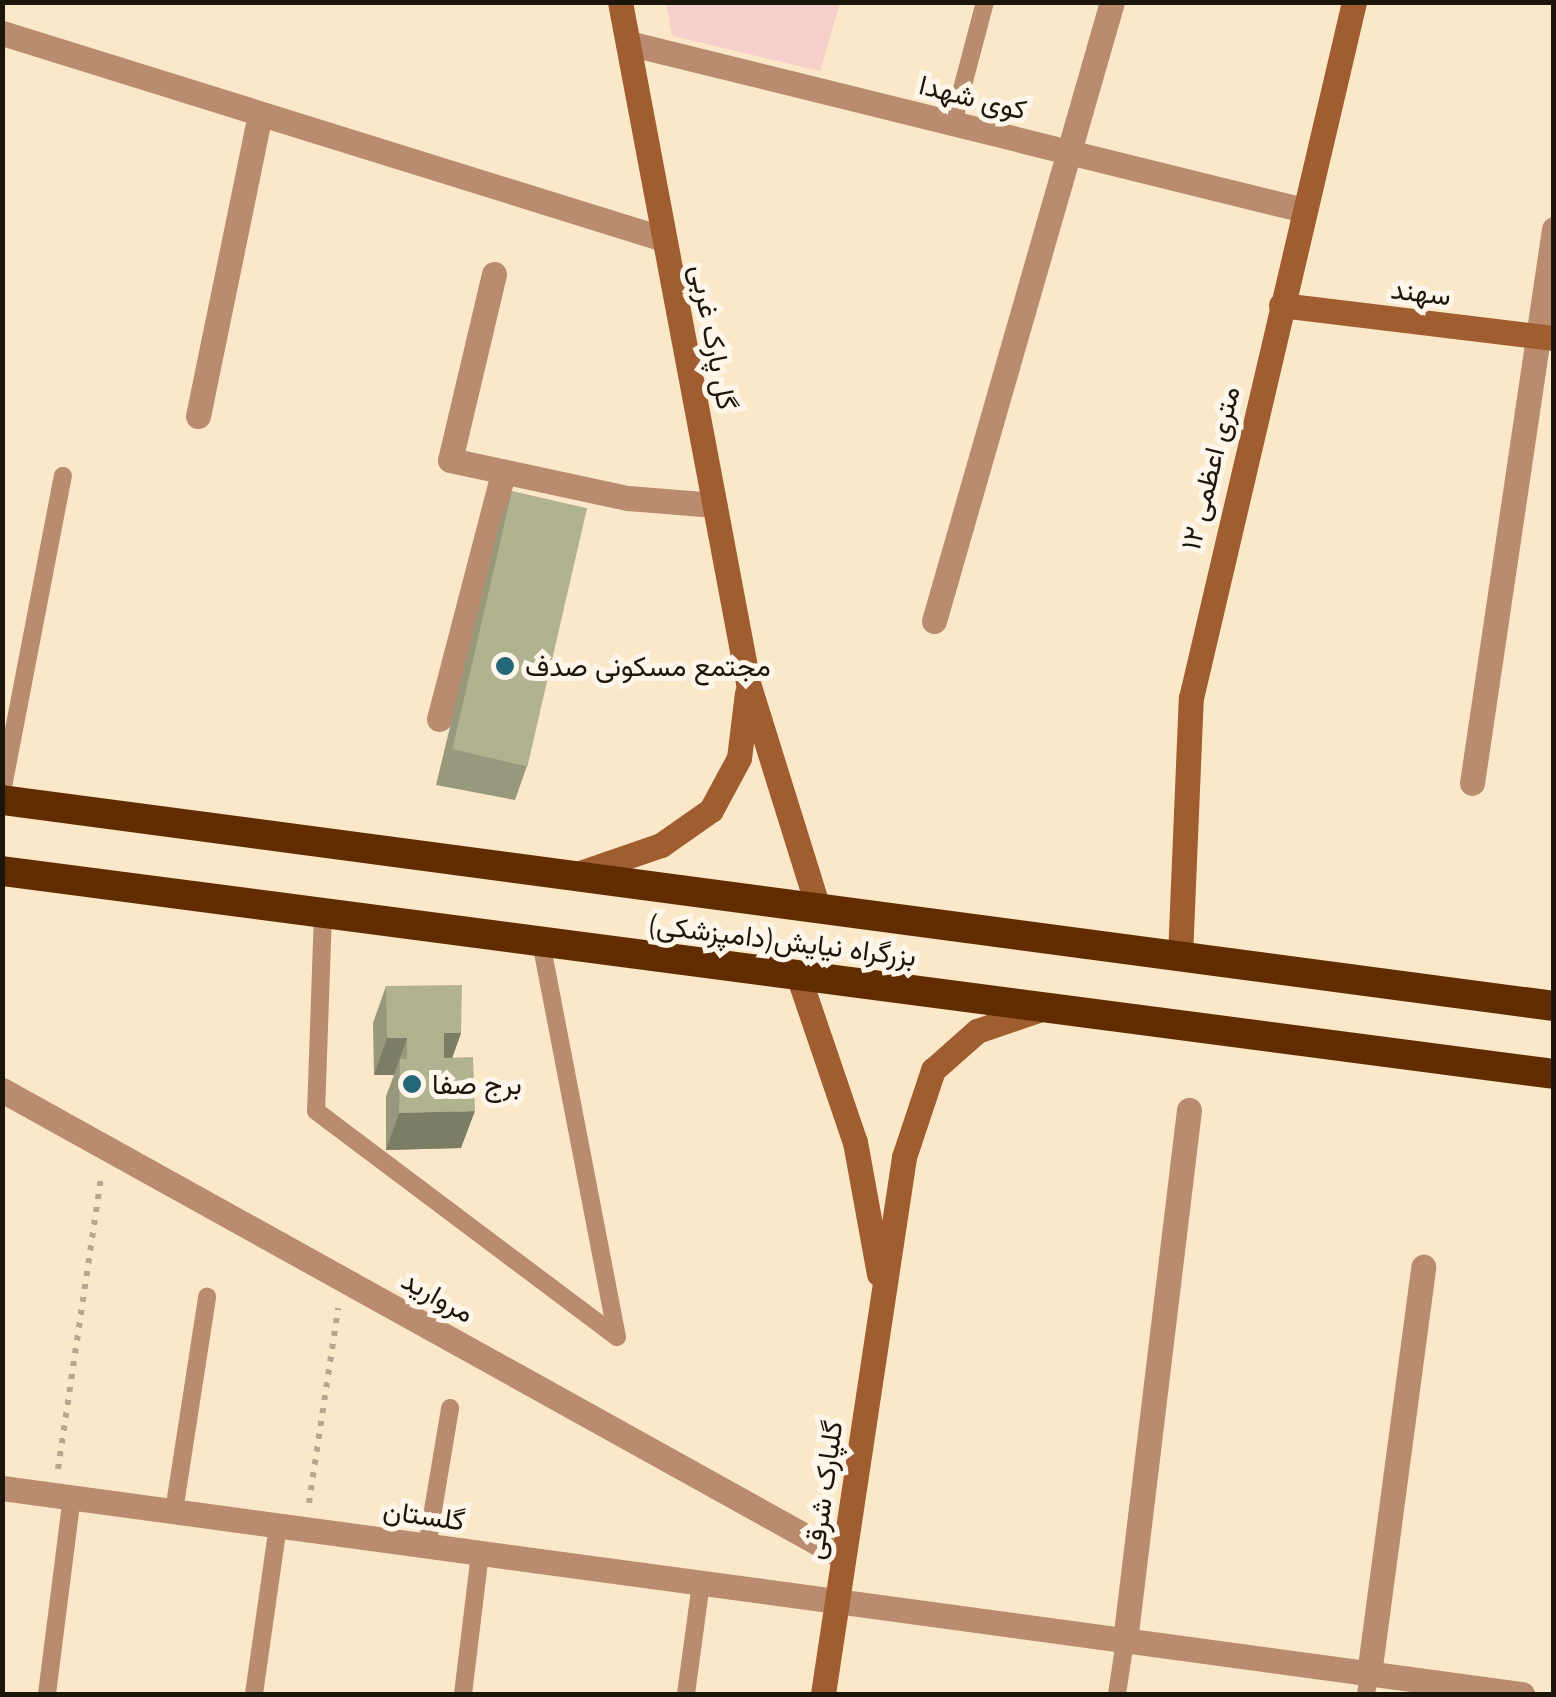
<!DOCTYPE html>
<meta charset="utf-8">
<style>
body{margin:0}
#map{position:relative;width:1556px;height:1697px;overflow:hidden;background:#fae8c8;font-family:Montserrat,Vazirmatn,sans-serif}
div>[style]{position:absolute}
[style*='--x']{left:calc(var(--x)*1px);top:calc(var(--y)*1px);width:calc(var(--w)*1px);rotate:calc(var(--a)*1deg)}
.green>*{inset:0;background:#f8d0cb}
.path>*{height:6px;margin-top:-3px;transform-origin:0;background:repeating-linear-gradient(90deg,#b6a88e 0 5px,transparent 0 13px)}
.lane>*{height:18px;margin:-9px;padding:0 9px;transform-origin:9px;border-radius:9px;background:#ba8c6f}
.street>*{height:25px;margin:-12.5px;padding:0 12.5px;transform-origin:12.5px;border-radius:12.5px;background:#ba8c6f}
.secondary>*{height:25px;margin:-12.5px;padding:0 12.5px;transform-origin:12.5px;border-radius:12.5px;background:#9f5d30}
.highway>*{height:30px;margin:-15px;padding:0 15px;transform-origin:15px;border-radius:15px;background:#612d00}
.wall>*{inset:0;background:#98997c}
.shaded-wall>*{inset:0;background:#7c7d65}
.building>*{inset:0;background:#b1b290;transform-origin:0 0}
.dots>*{width:28px;height:28px;translate:-50% -50%;box-sizing:border-box;border:5px solid #fef6ea;border-radius:50%}
span{translate:-50% -50%;white-space:nowrap;text-align:center;line-height:1.15;-webkit-text-stroke:10px #fef6ea;paint-order:stroke}
.street-label{font-size:28px;color:#1c150a}
.poi-label{font-size:28px;color:#1c150a}
.left{translate:0 -50%;text-align:left}
.frame{position:absolute;inset:0;border:5px solid #1c150a;pointer-events:none}
</style>
<div id="map">
<div class="green">
<i style="clip-path:polygon(666px 3px,666px 2px,840px 3px,820px 71px,672px 36px)"></i>
</div>
<div class="path">
<i style="--x:58;--y:1469;--w:293;--a:-81.6"></i>
<i style="--x:309;--y:1503;--w:197;--a:-81.5"></i>
</div>
<div class="lane">
<i style="--x:953;--y:123;--w:125;--a:-75.2"></i>
<i style="--x:2;--y:792;--w:322;--a:-79.1"></i>
<i style="--x:323;--y:913;--w:198;--a:92"></i>
<i style="--x:316;--y:1111;--w:376;--a:36.9"></i>
<i style="--x:617;--y:1337;--w:402;--a:-100.9"></i>
<i style="--x:174;--y:1511;--w:217;--a:-81.2"></i>
<i style="--x:427;--y:1546;--w:140;--a:-80.5"></i>
<i style="--x:47;--y:1694;--w:199;--a:-82.8"></i>
<i style="--x:254;--y:1694;--w:171;--a:-81.9"></i>
<i style="--x:463;--y:1694;--w:142;--a:-83.1"></i>
<i style="--x:686;--y:1694;--w:112;--a:-82.3"></i>
<i style="--x:1117;--y:1694;--w:54;--a:-81.4"></i>
<i style="--x:1366;--y:1694;--w:20;--a:-81"></i>
</div>
<div class="street">
<i style="--x:2;--y:33;--w:693;--a:17.29"></i>
<i style="--x:628;--y:43;--w:696;--a:13.88"></i>
<i style="--x:494;--y:274;--w:191;--a:103.3"></i>
<i style="--x:450;--y:460;--w:182;--a:12.1"></i>
<i style="--x:628;--y:498;--w:87;--a:4.6"></i>
<i style="--x:198;--y:416;--w:308;--a:-78.4"></i>
<i style="--x:934;--y:621;--w:644;--a:-73.96"></i>
<i style="--x:439;--y:719;--w:253;--a:-75.4"></i>
<i style="--x:1472;--y:783;--w:560;--a:-81.58"></i>
<i style="--x:2;--y:1090;--w:962;--a:29.04"></i>
<i style="--x:2;--y:1488;--w:1534;--a:7.72"></i>
<i style="--x:1125;--y:1641;--w:535;--a:-83.13"></i>
<i style="--x:1369;--y:1674;--w:411;--a:-82.4"></i>
</div>
<div class="secondary">
<i style="--x:620;--y:2;--w:693;--a:79.35"></i>
<i style="--x:748;--y:683;--w:236;--a:72.7"></i>
<i style="--x:1281;--y:305;--w:275;--a:6.9"></i>
<i style="--x:574;--y:875;--w:92;--a:-19"></i>
<i style="--x:661;--y:845;--w:61;--a:-35"></i>
<i style="--x:711;--y:810;--w:59;--a:-61.7"></i>
<i style="--x:739;--y:758;--w:65;--a:-83"></i>
<i style="--x:1180;--y:956;--w:258;--a:-87.6"></i>
<i style="--x:1191;--y:698;--w:715;--a:-76.82"></i>
<i style="--x:798;--y:975;--w:176;--a:71.2"></i>
<i style="--x:855;--y:1142;--w:134;--a:79.7"></i>
<i style="--x:823;--y:1694;--w:543;--a:-81.42"></i>
<i style="--x:904;--y:1157;--w:92;--a:-71.6"></i>
<i style="--x:933;--y:1070;--w:59;--a:-41.6"></i>
<i style="--x:977;--y:1031;--w:71;--a:-18.9"></i>
</div>
<div class="highway">
<i style="--x:2;--y:800;--w:1566;--a:7.56"></i>
<i style="--x:2;--y:871;--w:1565;--a:7.45"></i>
</div>
<div class="wall">
<i style="clip-path:polygon(512px 491px,528px 763px,515px 800px,436px 785px,498px 528px)"></i>
<i style="clip-path:polygon(386px 986px,461px 1033px,452px 1057px,461px 1148px,386px 1150px,386px 1096px,394px 1075px,374px 1075px,373px 1023px)"></i>
</div>
<div class="shaded-wall">
<i style="clip-path:polygon(444px 1033px,461px 1033px,448px 1070px,431px 1070px)"></i>
<i style="clip-path:polygon(387px 1038px,407px 1038px,394px 1075px,374px 1075px)"></i>
<i style="clip-path:polygon(475px 1111px,461px 1148px,386px 1150px,399px 1113px)"></i>
</div>
<div class="building">
<i style="left:512px;top:491px;width:77px;height:265px;rotate:13deg"></i>
<i style="clip-path:polygon(462px 985px,461px 1033px,444px 1033px,444px 1058px,473px 1057px,475px 1111px,399px 1113px,400px 1059px,407px 1059px,407px 1038px,387px 1038px,386px 986px)"></i>
</div>
<div class="dots">
<i style="left:505px;top:666px;background:#26687b"></i>
<i style="left:412px;top:1084px;background:#26687b"></i>
</div>
<div class="street-label">
<span style="left:973px;top:97px;rotate:14deg">کوی شهدا</span>
<span style="left:1421px;top:292px;rotate:7deg">سهند</span>
<span style="left:714px;top:337px;rotate:79deg">گل پارک غربی</span>
<span style="left:1210px;top:468px;rotate:-76deg">۱۲ متری اعظمی</span>
<span style="left:782px;top:940px;rotate:7deg">بزرگراه نیایش(دامپزشکی)</span>
<span style="left:438px;top:1296px;rotate:29deg">مروارید</span>
<span style="left:823px;top:1490px;rotate:-82deg">گلپارک شرقی</span>
<span style="left:424px;top:1515px;rotate:8deg">گلستان</span>
</div>
<div class="poi-label">
<span class="left" style="left:525px;top:666px">مجتمع مسکونی صدف</span>
<span class="left" style="left:432px;top:1084px">برج صفا</span>
</div>
<div class="frame"></div>
</div>
